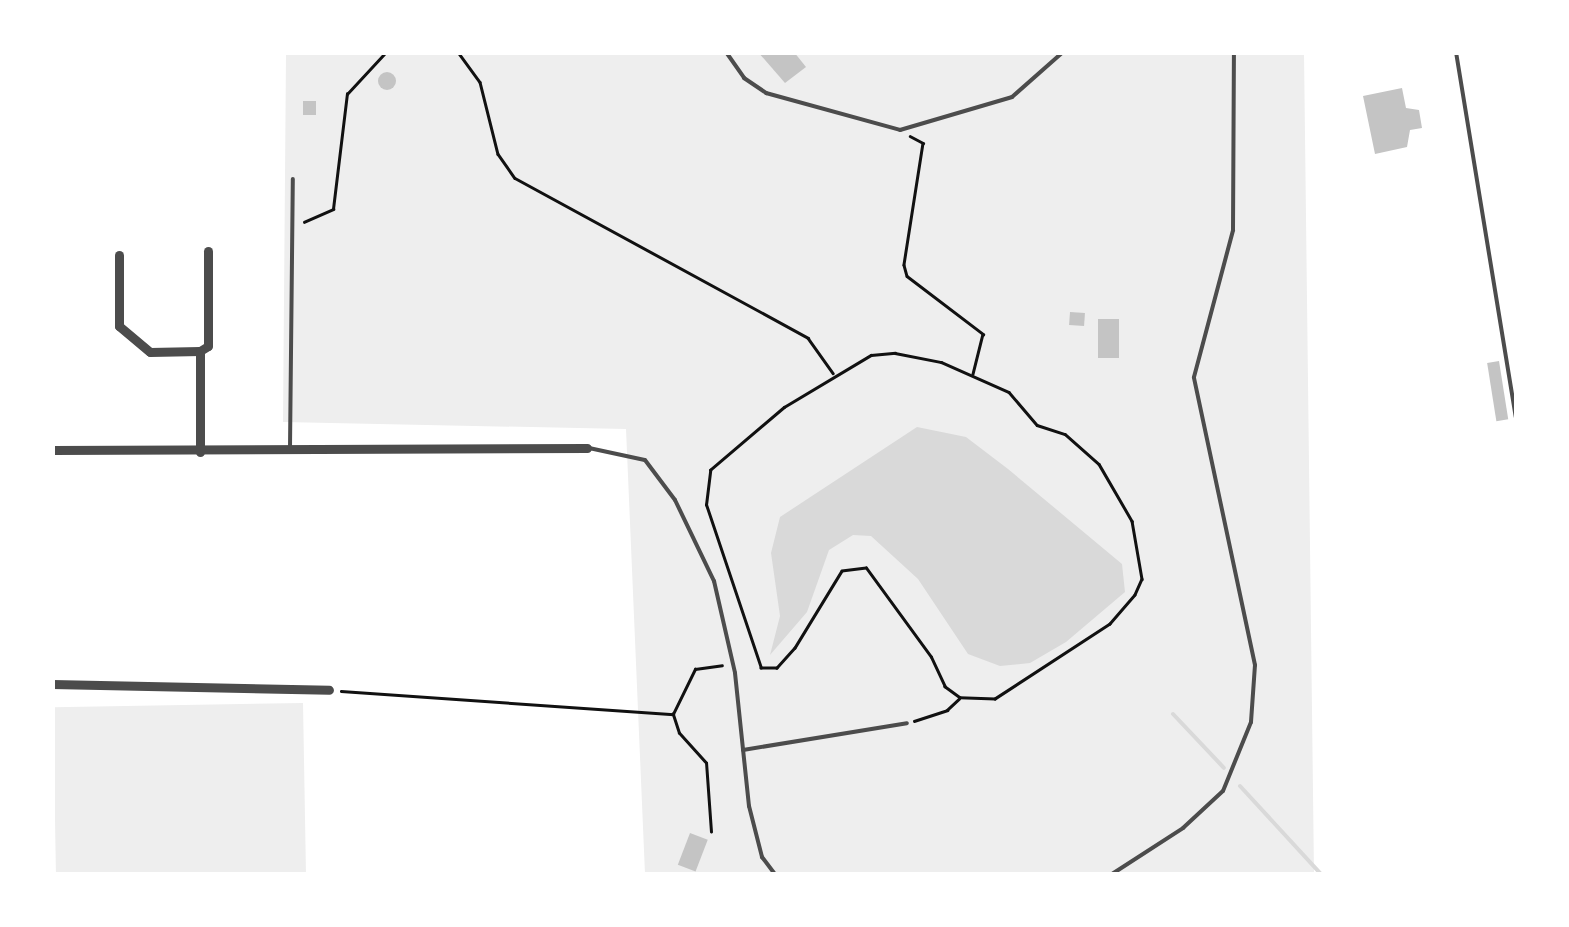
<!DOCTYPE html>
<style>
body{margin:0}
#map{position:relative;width:1569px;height:927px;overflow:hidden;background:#fff;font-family:"Exo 2",sans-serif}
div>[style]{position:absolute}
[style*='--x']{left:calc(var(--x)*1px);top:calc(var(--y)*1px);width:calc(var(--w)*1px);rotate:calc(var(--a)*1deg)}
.green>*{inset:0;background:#eee;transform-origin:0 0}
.water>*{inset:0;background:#d9d9d9}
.stream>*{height:4px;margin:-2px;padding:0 2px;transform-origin:2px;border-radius:2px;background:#d9d9d9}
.building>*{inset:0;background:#c4c4c4;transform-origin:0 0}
.round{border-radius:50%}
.path>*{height:2.5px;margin:-1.25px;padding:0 1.25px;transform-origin:1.25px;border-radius:1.25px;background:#111}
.service>*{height:4px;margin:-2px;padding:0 2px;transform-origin:2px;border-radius:2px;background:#4c4c4c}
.minor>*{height:9px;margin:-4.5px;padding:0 4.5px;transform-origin:4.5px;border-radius:4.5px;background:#4c4c4c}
span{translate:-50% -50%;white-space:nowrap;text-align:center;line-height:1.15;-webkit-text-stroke:8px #fff;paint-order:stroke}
.frame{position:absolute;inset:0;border:55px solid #fff;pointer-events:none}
</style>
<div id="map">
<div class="green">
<i style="clip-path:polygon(286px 53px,1304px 53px,1314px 874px,645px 874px,626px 429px,283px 422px)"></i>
<i style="left:303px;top:703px;width:171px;height:250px;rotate:89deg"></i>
</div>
<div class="water">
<i style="clip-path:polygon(917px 427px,966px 437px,1008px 469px,1122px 564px,1125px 592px,1066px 642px,1030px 663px,1000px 666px,968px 654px,918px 579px,871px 536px,853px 535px,829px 550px,807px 612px,770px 655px,780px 616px,771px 553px,780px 517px)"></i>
</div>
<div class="stream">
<i style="--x:1173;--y:714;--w:74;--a:46.6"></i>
<i style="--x:1240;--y:786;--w:120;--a:47.4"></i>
</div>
<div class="building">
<i style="clip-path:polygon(758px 52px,794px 52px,806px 67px,785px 83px)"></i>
<i class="round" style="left:378px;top:72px;width:18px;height:18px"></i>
<i style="clip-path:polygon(1402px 88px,1406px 108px,1419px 110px,1422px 128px,1410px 130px,1407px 147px,1375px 154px,1363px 96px)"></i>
<i style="left:303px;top:101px;width:13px;height:14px"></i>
<i style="left:1070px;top:312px;width:15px;height:13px;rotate:4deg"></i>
<i style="left:1098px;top:319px;width:21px;height:39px"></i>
<i style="left:1499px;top:361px;width:59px;height:12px;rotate:81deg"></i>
<i style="left:690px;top:833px;width:19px;height:34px;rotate:21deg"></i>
</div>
<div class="path">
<i style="--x:458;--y:52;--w:37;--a:54"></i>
<i style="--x:480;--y:82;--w:74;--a:76"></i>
<i style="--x:498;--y:154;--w:29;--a:55"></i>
<i style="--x:515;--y:178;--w:334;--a:28.6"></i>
<i style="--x:808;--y:338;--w:43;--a:54.5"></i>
<i style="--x:910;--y:136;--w:15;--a:28"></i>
<i style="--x:923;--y:143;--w:123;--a:98.9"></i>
<i style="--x:904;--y:265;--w:11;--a:75"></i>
<i style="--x:907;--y:276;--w:96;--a:37.3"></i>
<i style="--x:983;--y:334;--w:41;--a:104"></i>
<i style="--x:304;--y:222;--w:32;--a:-24"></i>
<i style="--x:333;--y:209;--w:116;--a:-83.1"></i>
<i style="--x:347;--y:94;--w:57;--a:-47.1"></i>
<i style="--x:895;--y:353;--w:47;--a:11.1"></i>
<i style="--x:941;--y:362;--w:74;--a:23.8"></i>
<i style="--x:1009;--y:392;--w:43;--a:49.7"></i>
<i style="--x:1037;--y:425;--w:29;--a:18"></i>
<i style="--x:1065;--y:434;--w:45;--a:41.4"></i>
<i style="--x:1099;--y:464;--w:66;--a:59.9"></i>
<i style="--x:1132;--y:521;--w:59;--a:80.2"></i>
<i style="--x:1142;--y:579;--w:17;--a:114"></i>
<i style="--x:1135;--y:595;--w:38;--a:131"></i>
<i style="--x:1110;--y:624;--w:137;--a:146.9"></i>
<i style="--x:995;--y:699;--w:35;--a:-178"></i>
<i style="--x:960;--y:698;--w:19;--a:-144"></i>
<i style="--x:945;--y:687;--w:33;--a:-115"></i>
<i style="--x:931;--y:657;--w:110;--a:-126.1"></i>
<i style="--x:866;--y:568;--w:24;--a:173"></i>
<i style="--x:842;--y:571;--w:90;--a:121.4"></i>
<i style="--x:795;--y:648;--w:27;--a:132"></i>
<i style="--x:777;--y:668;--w:16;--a:180"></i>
<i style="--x:761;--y:668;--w:172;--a:-108.6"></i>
<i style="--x:706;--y:505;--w:35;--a:-83"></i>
<i style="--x:710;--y:470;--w:97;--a:-40.4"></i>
<i style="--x:784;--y:407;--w:101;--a:-30.9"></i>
<i style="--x:871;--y:355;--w:24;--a:-5"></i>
<i style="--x:341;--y:691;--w:333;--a:4"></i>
<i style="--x:914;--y:721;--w:35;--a:-18"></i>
<i style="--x:947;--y:710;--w:16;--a:-43"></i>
<i style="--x:711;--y:832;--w:69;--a:-94.1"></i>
<i style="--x:706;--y:763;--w:40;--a:-132"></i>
<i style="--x:679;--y:733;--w:20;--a:-108"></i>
<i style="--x:673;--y:714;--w:50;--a:-63.9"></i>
<i style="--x:695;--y:669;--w:27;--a:-8"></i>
</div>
<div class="service">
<i style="--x:726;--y:52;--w:32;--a:55"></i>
<i style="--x:744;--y:78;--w:27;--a:34"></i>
<i style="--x:766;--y:93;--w:139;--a:15.4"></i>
<i style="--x:900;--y:130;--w:117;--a:-16.4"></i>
<i style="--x:1012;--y:97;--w:68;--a:-41.4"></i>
<i style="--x:1456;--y:52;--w:370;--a:80.7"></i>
<i style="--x:290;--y:448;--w:269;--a:-89.4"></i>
<i style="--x:589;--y:448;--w:57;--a:12.1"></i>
<i style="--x:645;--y:460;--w:50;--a:53.1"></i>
<i style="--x:675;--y:500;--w:90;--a:64.3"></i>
<i style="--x:714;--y:581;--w:94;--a:77.1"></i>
<i style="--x:735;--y:673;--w:134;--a:84"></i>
<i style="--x:749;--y:806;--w:53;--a:75.7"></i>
<i style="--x:762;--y:857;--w:21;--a:53"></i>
<i style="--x:743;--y:750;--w:166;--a:-9.3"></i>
<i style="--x:1112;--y:874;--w:85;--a:-32.9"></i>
<i style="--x:1183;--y:828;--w:54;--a:-42.8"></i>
<i style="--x:1223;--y:791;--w:74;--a:-67.9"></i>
<i style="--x:1251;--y:722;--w:57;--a:-86"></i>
<i style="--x:1255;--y:665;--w:294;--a:-102"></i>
<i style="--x:1194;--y:377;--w:152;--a:-75.1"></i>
<i style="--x:1233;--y:230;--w:178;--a:-89.7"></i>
</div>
<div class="minor">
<i style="--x:119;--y:255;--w:71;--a:90"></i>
<i style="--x:119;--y:326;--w:40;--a:40"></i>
<i style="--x:150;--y:352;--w:50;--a:-1.1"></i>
<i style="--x:200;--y:351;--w:9;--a:-32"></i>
<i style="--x:208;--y:346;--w:95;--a:-90"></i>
<i style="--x:200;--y:351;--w:101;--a:90"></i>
<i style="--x:52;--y:450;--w:535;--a:-0.21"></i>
<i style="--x:52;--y:684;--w:277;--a:1.2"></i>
</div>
<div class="frame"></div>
</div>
